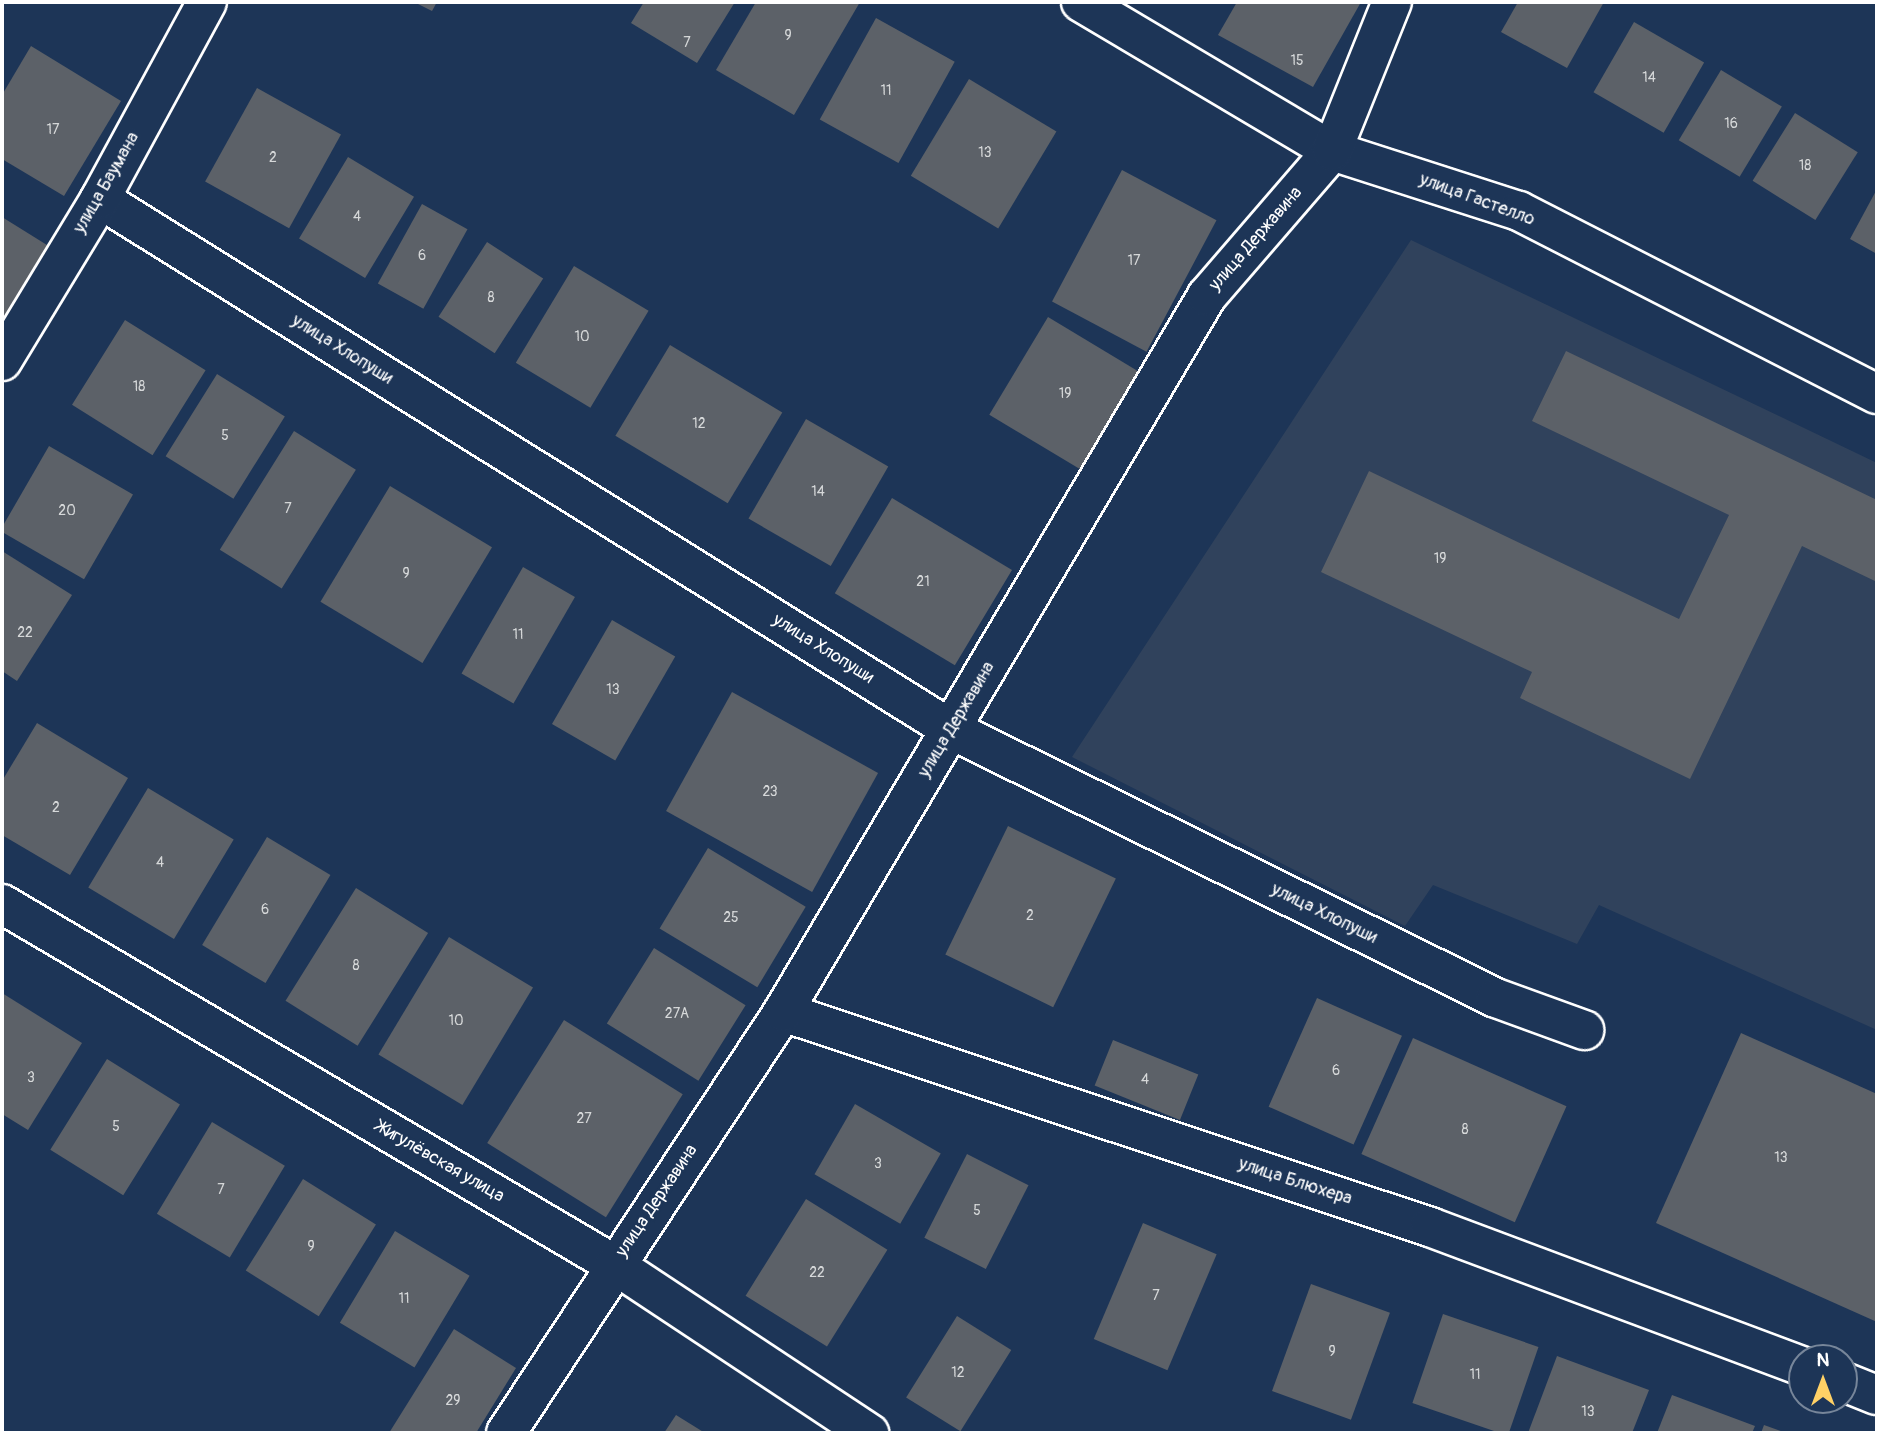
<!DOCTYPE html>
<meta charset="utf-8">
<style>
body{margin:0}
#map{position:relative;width:1879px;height:1435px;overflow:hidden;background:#1d3557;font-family:Pangolin,sans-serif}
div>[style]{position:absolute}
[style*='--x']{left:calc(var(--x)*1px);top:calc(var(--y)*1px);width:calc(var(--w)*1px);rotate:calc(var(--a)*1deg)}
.built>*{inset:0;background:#30425c}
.building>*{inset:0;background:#5c6168;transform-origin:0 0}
.roads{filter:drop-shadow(2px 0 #fff) drop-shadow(-2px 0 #fff) drop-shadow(0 2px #fff) drop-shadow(0 -2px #fff)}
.minor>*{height:38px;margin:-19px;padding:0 19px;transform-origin:19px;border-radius:19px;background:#1d3557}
span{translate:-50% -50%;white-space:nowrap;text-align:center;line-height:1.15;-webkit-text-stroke:5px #1d3557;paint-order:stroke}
.number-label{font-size:14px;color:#d6d8d9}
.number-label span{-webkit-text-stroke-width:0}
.street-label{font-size:18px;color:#fff}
.frame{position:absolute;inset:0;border:4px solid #fff;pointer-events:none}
.north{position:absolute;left:1788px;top:1344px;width:70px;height:70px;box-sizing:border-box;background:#1d3557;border:2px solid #77869a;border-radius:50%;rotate:0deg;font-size:19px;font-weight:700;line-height:28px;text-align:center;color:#fff}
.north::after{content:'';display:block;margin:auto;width:24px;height:32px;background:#ffd166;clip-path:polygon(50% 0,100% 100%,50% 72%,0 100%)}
</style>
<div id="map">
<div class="built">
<i style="clip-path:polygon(1411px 240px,1877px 463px,1877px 1030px,1599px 905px,1577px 944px,1433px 885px,1405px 926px,1072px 757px)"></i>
</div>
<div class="building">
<i style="clip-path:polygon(414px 2px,437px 2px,432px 11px)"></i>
<i style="clip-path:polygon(644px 2px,735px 2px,697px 63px,631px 23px)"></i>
<i style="clip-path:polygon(756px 2px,860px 2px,794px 115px,716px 70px)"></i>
<i style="clip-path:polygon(1237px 2px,1361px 2px,1313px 87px,1218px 35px)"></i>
<i style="clip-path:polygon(1518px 2px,1604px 2px,1567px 68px,1501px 32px)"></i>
<i style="left:876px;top:18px;width:90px;height:116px;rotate:29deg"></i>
<i style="left:1634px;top:22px;width:81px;height:81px;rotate:30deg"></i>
<i style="clip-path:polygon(31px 46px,121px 101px,64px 196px,2px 159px,2px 95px)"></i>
<i style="left:1721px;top:70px;width:71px;height:82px;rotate:31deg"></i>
<i style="left:969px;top:79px;width:102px;height:113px;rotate:31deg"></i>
<i style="left:257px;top:88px;width:96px;height:107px;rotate:29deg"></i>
<i style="left:1795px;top:113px;width:74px;height:80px;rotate:32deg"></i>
<i style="left:348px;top:157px;width:77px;height:95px;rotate:31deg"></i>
<i style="left:1122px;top:170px;width:107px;height:149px;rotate:28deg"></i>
<i style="clip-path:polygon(1877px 189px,1877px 254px,1850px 239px)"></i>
<i style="left:422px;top:204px;width:52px;height:91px;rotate:29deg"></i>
<i style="clip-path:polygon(2px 217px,55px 250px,2px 337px)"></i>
<i style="left:487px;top:242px;width:67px;height:89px;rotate:33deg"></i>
<i style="left:574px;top:266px;width:87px;height:113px;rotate:31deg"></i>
<i style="left:1048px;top:317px;width:109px;height:114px;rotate:31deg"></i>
<i style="left:125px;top:320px;width:95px;height:100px;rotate:32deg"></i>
<i style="left:670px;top:345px;width:131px;height:106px;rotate:31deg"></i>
<i style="clip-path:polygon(1566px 351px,1877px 500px,1877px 582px,1802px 546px,1690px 779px,1520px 698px,1532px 672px,1321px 572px,1369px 471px,1679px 619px,1729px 515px,1532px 421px)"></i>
<i style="left:217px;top:374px;width:80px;height:97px;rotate:32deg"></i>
<i style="left:806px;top:419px;width:95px;height:115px;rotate:30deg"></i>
<i style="left:294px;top:431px;width:73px;height:140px;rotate:32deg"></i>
<i style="left:49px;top:446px;width:97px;height:98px;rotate:30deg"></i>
<i style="left:390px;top:486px;width:119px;height:135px;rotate:31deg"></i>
<i style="left:892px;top:498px;width:140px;height:111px;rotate:31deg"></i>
<i style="clip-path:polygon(2px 551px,72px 595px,17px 681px,2px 671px)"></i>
<i style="left:523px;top:567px;width:60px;height:123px;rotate:30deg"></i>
<i style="left:612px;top:620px;width:73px;height:120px;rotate:30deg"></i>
<i style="left:732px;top:692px;width:167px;height:136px;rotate:29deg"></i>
<i style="clip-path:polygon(37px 723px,128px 778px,70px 875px,2px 835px,2px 781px)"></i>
<i style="left:148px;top:788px;width:100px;height:116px;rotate:31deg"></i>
<i style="left:1008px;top:826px;width:120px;height:143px;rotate:26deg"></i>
<i style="left:267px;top:837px;width:74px;height:126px;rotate:31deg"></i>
<i style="left:708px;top:848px;width:114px;height:94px;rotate:31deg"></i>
<i style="left:356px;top:888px;width:85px;height:133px;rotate:32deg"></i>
<i style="left:449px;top:937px;width:98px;height:137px;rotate:31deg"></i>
<i style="left:654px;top:948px;width:108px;height:89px;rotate:32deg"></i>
<i style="clip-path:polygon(2px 993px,82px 1043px,28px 1130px,2px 1114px)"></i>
<i style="left:1317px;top:998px;width:93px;height:119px;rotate:24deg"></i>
<i style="left:564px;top:1020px;width:140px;height:145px;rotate:32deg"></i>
<i style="clip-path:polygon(1741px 1033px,1877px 1094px,1877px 1322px,1656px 1223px)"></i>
<i style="left:1413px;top:1038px;width:168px;height:127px;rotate:24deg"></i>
<i style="left:1113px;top:1040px;width:92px;height:49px;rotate:22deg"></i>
<i style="left:107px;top:1059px;width:86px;height:107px;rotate:32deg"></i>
<i style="left:855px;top:1104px;width:99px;height:81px;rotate:30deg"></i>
<i style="left:212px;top:1122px;width:85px;height:107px;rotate:31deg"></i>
<i style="left:967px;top:1154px;width:69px;height:94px;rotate:27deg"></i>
<i style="left:303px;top:1179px;width:86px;height:108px;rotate:32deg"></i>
<i style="left:806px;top:1199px;width:96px;height:114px;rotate:32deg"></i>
<i style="left:1143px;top:1223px;width:80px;height:126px;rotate:23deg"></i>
<i style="left:395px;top:1231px;width:87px;height:107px;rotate:31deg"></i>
<i style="left:1311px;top:1284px;width:84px;height:114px;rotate:20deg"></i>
<i style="left:1443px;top:1314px;width:101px;height:94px;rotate:19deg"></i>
<i style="left:957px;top:1316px;width:64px;height:96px;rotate:32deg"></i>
<i style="clip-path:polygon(454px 1329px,516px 1368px,476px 1433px,389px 1433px)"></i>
<i style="clip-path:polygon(1557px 1356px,1649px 1390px,1632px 1433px,1528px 1433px)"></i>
<i style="clip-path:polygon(1672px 1395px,1755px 1426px,1752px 1433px,1657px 1433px)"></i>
<i style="clip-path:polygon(676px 1415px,705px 1433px,664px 1433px)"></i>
<i style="clip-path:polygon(1764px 1425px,1786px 1433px,1761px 1433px)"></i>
</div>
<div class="roads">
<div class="minor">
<i style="--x:1081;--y:2;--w:292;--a:30.7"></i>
<i style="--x:1332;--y:151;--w:196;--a:17.8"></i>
<i style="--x:1519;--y:211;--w:402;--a:27.1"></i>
<i style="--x:100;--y:199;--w:1004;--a:31.93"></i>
<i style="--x:952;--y:730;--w:606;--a:26.23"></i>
<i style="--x:1496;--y:998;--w:94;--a:20"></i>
<i style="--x:2;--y:361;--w:189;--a:-58.8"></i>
<i style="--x:100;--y:199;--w:224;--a:-61.5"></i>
<i style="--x:2;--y:904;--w:711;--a:30.49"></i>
<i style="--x:615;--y:1265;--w:305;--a:33.5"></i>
<i style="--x:783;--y:1012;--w:682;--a:18.38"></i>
<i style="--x:1430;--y:1227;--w:397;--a:20.5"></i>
<i style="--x:1844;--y:1382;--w:35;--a:22"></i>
<i style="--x:506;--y:1433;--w:504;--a:-56.66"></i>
<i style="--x:783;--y:1012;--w:832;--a:-59.37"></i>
<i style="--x:1207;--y:296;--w:191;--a:-49.2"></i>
<i style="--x:1332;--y:151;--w:161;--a:-68.1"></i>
</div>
</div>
<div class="number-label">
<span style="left:788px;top:36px">9</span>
<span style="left:687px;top:43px">7</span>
<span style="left:1297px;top:61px">15</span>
<span style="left:1649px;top:78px">14</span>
<span style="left:886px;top:91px">11</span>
<span style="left:1731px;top:124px">16</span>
<span style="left:53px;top:130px">17</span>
<span style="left:985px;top:153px">13</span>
<span style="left:273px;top:158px">2</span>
<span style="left:1805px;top:166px">18</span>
<span style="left:357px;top:217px">4</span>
<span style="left:422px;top:256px">6</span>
<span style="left:1134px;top:261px">17</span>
<span style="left:491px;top:298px">8</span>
<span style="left:582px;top:337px">10</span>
<span style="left:139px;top:387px">18</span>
<span style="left:1065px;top:394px">19</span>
<span style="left:699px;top:424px">12</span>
<span style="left:225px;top:436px">5</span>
<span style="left:818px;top:492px">14</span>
<span style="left:288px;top:509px">7</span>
<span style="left:67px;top:511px">20</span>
<span style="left:1440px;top:559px">19</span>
<span style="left:406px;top:574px">9</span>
<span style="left:923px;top:582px">21</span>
<span style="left:25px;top:633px">22</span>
<span style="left:518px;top:635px">11</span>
<span style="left:613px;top:690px">13</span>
<span style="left:770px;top:792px">23</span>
<span style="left:56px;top:808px">2</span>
<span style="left:160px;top:863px">4</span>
<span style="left:265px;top:910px">6</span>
<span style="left:1030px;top:916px">2</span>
<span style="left:731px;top:918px">25</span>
<span style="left:356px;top:966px">8</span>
<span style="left:677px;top:1014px">27А</span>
<span style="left:456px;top:1021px">10</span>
<span style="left:1336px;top:1071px">6</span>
<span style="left:31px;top:1078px">3</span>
<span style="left:1145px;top:1080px">4</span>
<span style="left:584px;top:1119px">27</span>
<span style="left:116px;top:1127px">5</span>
<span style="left:1465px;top:1130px">8</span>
<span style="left:1781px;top:1158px">13</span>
<span style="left:878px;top:1164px">3</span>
<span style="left:221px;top:1190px">7</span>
<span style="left:977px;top:1211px">5</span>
<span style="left:311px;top:1247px">9</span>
<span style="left:817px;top:1273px">22</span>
<span style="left:1156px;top:1296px">7</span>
<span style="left:404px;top:1299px">11</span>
<span style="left:1332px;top:1352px">9</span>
<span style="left:958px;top:1373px">12</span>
<span style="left:1475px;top:1375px">11</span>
<span style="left:453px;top:1401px">29</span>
<span style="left:1588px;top:1412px">13</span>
</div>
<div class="street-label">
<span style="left:107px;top:183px;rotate:-60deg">улица Баумана</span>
<span style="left:1477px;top:200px;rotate:20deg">улица Гастелло</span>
<span style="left:1256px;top:239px;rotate:-49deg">улица Державина</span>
<span style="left:342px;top:350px;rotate:32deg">улица Хлопуши</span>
<span style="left:823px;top:649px;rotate:32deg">улица Хлопуши</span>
<span style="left:957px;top:720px;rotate:-59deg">улица Державина</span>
<span style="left:1324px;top:914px;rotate:26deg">улица Хлопуши</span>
<span style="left:440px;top:1162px;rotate:30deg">Жигулёвская улица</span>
<span style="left:1295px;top:1182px;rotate:18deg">улица Блюхера</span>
<span style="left:657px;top:1201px;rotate:-56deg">улица Державина</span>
</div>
<div class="frame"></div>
<div class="north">N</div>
</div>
